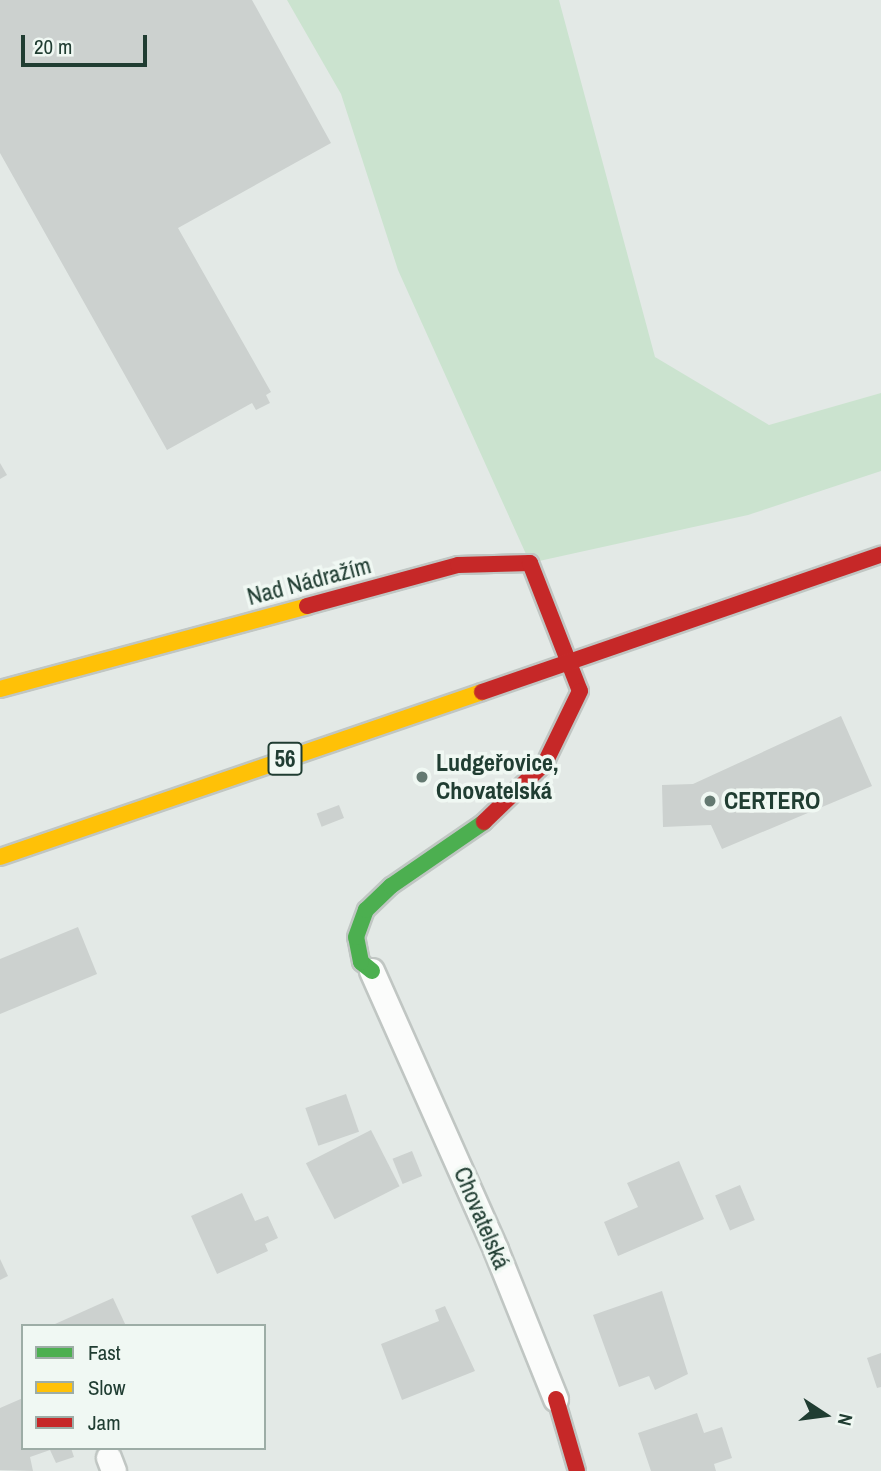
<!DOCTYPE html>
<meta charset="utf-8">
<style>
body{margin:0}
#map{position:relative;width:881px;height:1471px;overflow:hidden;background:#e3e9e6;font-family:"Archivo Narrow",sans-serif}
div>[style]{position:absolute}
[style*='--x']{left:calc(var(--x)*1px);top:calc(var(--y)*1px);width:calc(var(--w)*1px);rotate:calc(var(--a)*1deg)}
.green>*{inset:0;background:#cbe3cf}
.building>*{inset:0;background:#ccd1cf;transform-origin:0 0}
.roads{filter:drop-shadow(2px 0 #c0c6c3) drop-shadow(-2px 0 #c0c6c3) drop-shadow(0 2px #c0c6c3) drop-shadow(0 -2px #c0c6c3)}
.lane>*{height:24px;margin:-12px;padding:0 12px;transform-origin:12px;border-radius:12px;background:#fbfcfb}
.fast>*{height:16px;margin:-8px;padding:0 8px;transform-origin:8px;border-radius:8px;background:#4caf50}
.slow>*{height:16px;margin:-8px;padding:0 8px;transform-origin:8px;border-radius:8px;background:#ffc107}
.jam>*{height:16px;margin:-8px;padding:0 8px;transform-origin:8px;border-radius:8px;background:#c62828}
.dots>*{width:19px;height:19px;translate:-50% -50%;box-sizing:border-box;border:4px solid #f0f8f3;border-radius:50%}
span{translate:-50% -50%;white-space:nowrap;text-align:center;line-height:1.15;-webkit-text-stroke:7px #f0f8f3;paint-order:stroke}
.shield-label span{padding:2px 5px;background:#f0f8f3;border:2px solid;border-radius:5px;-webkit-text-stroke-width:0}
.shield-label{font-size:23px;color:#203d32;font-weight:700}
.street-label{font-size:24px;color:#203d32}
.poi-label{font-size:24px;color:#203d32;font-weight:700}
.left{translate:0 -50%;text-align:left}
.legend{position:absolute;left:21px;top:1324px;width:245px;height:126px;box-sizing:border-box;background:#f0f8f3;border:2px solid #9dada6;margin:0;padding:9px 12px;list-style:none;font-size:21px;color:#203d32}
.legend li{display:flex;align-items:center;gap:14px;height:35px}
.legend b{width:35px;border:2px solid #9dada6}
.north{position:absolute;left:790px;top:1380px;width:70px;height:70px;-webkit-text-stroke:5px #f0f8f3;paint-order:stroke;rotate:103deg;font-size:19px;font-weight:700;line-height:28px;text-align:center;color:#203d32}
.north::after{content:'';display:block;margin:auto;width:24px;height:32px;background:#203d32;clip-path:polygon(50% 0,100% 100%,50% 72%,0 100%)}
.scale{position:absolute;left:21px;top:35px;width:126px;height:32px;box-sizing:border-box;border:4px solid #203d32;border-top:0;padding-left:9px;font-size:21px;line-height:24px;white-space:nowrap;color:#203d32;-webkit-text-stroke:5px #f0f8f3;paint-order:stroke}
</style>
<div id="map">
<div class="green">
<i style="clip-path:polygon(287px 0,559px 0,655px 357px,769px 425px,881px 393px,881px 471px,748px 515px,530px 563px,398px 270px,341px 94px)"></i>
</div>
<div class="building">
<i style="clip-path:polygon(0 0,252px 0,331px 143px,178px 228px,271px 392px,266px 395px,270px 403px,256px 410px,252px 403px,167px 450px,0 153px)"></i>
<i style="clip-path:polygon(0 463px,7px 475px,0 479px)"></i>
<i style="clip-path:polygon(841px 716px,872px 786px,722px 849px,711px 825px,663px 827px,662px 785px,693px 784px)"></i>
<i style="left:339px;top:805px;width:14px;height:24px;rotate:69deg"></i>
<i style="clip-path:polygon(78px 927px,97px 974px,0 1014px,0 959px)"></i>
<i style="left:346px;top:1094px;width:40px;height:43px;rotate:71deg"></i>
<i style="left:371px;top:1130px;width:63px;height:73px;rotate:63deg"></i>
<i style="left:412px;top:1151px;width:27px;height:21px;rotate:68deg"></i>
<i style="clip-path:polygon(679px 1161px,704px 1219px,618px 1256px,604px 1222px,638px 1207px,627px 1183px)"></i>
<i style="left:740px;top:1185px;width:38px;height:27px;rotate:67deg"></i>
<i style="clip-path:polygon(242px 1193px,255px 1221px,268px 1216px,278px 1238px,265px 1244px,268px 1251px,217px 1274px,191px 1216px)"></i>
<i style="clip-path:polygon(0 1259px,8px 1276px,0 1280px)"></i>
<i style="clip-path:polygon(662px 1291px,688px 1374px,655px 1390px,649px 1376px,619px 1387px,593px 1315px)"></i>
<i style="clip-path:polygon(113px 1298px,126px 1326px,56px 1326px,55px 1324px)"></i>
<i style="clip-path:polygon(445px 1306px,475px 1371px,402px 1400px,381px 1344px,439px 1321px,435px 1310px)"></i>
<i style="clip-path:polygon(881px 1353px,881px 1387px,877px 1388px,867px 1358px)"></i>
<i style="clip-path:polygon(23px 1398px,23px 1448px,71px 1448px,74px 1457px,56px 1463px,50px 1450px,30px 1457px,33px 1471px,0 1470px,0 1408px)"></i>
<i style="clip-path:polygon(697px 1413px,704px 1433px,722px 1427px,732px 1458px,714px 1464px,716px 1471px,651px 1471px,638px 1433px)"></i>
</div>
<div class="roads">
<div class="lane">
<i style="--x:372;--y:971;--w:305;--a:66"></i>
<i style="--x:496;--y:1250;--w:161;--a:68.1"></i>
<i style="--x:109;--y:1458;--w:14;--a:69"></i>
</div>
<div class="fast">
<i style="--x:372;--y:971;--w:14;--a:-141"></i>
<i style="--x:361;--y:962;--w:25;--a:-101"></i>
<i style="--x:356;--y:937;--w:29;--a:-70"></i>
<i style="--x:366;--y:910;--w:35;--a:-44"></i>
<i style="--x:391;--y:886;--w:113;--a:-34.5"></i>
</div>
<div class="slow">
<i style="--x:0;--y:689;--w:318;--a:-15.1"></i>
<i style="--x:0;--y:857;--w:509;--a:-18.9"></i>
</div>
<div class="jam">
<i style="--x:307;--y:606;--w:156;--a:-15.2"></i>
<i style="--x:458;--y:565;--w:72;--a:-1.6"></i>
<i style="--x:530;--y:563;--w:137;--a:68.7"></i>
<i style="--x:580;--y:691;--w:80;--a:115.9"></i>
<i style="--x:545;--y:763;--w:85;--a:136"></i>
<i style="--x:482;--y:692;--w:422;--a:-19"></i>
<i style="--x:556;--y:1399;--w:75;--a:73.7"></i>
</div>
</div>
<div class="dots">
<i style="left:422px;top:777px;background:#647971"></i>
<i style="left:710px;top:801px;background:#647971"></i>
</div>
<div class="shield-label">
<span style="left:285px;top:759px">56</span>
</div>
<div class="street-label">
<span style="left:309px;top:581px;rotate:-15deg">Nad Nádražím</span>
<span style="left:482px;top:1218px;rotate:67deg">Chovatelská</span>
</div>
<div class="poi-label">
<span class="left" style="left:436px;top:777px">Ludgeřovice,<br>Chovatelská</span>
<span class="left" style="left:724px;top:801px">CERTERO</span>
</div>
<ul class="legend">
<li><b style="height:9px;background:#4caf50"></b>Fast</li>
<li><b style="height:9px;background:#ffc107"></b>Slow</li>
<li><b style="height:9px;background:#c62828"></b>Jam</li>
</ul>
<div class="north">N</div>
<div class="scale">20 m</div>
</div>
